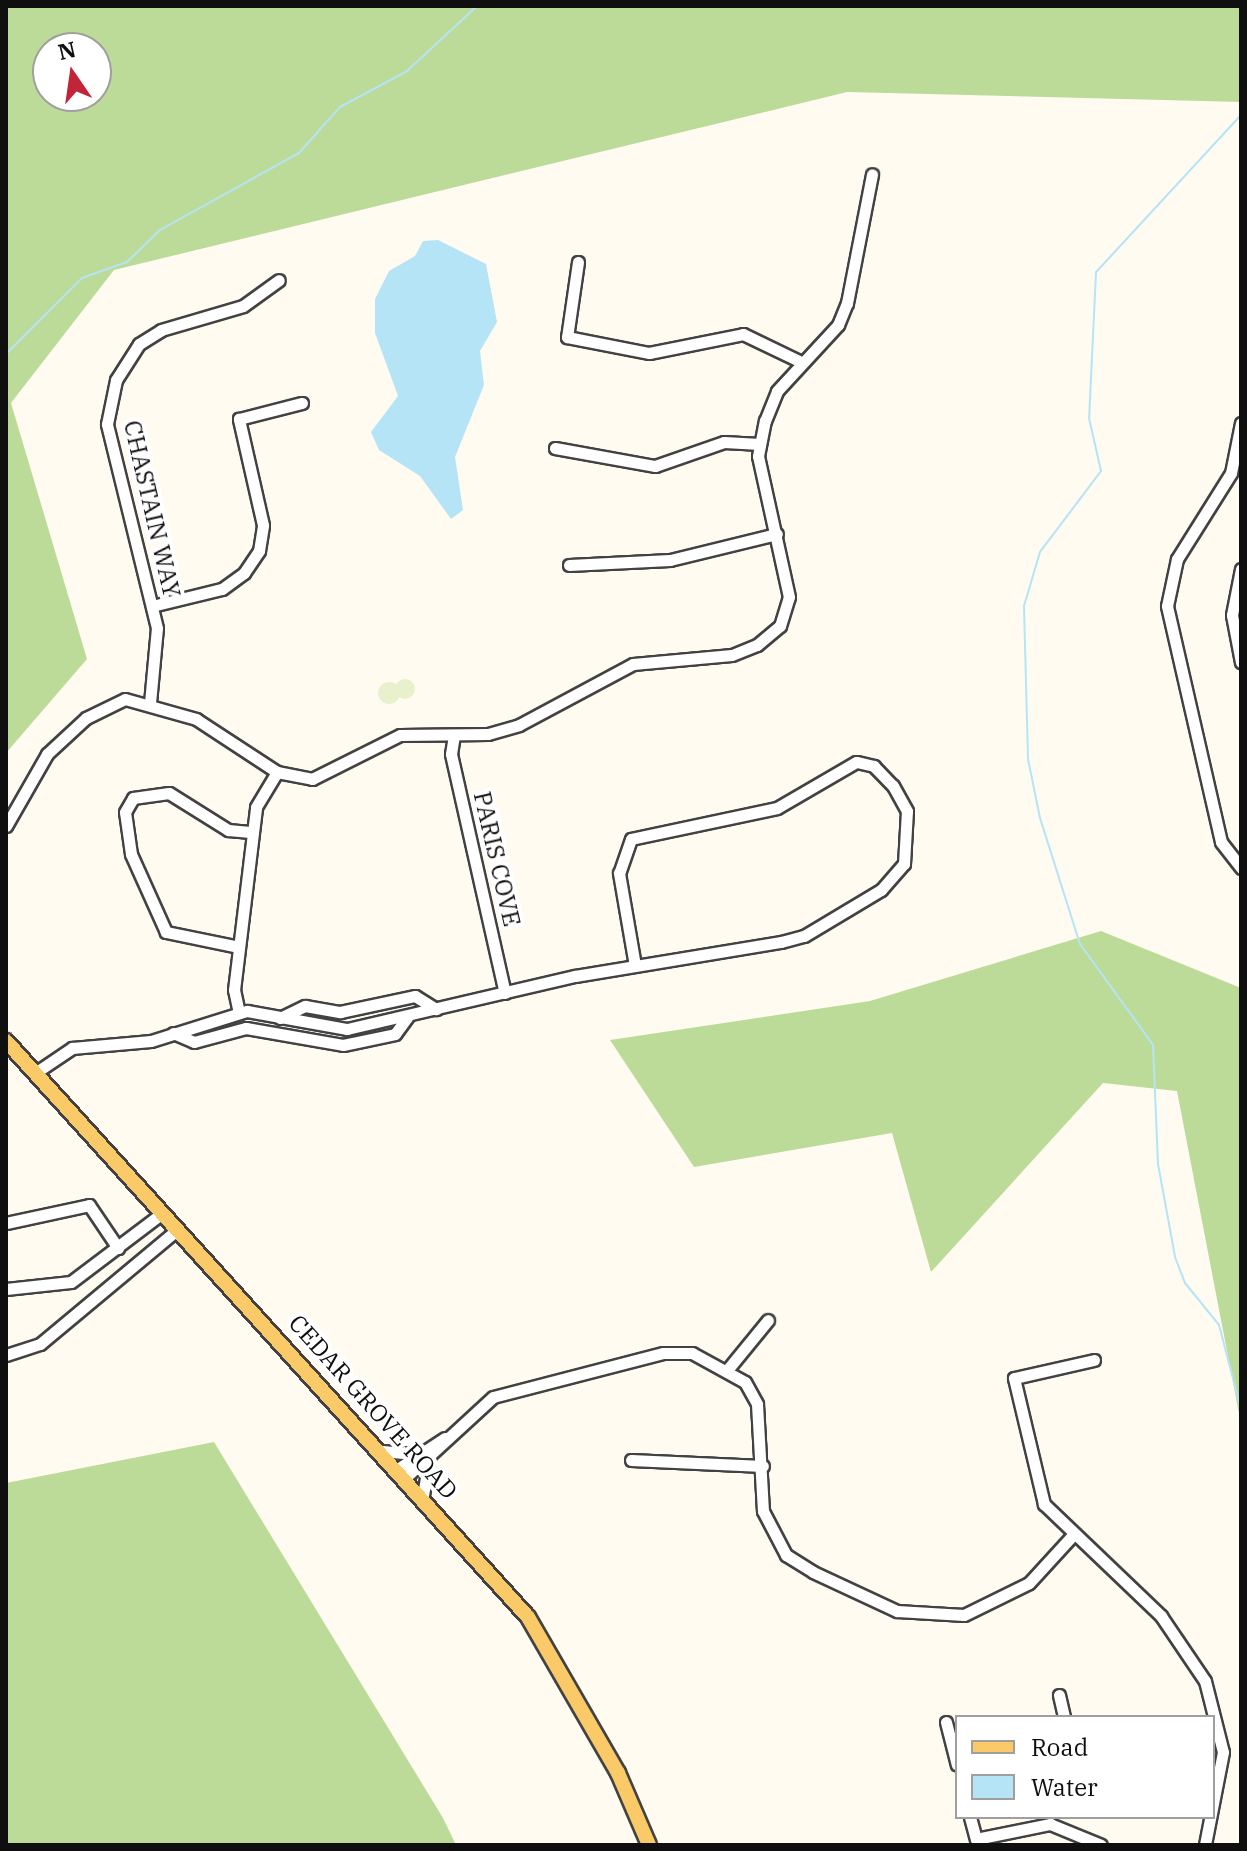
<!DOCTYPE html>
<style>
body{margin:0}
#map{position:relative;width:1247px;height:1851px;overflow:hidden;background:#fffbf1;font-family:"IBM Plex Serif",serif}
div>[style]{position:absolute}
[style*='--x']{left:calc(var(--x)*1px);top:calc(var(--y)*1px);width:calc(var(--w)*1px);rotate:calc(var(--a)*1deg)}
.forest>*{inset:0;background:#bcdb99}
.pitch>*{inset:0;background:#e8f1cc}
.round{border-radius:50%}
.water>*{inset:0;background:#b5e4f7}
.stream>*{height:2px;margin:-1px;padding:0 1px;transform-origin:1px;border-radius:1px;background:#b5e4f7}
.roads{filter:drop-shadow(2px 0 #424242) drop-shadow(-2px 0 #424242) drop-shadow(0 2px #424242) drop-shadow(0 -2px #424242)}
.minor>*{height:11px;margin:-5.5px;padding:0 5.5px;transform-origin:5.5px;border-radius:5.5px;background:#fff}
.major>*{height:14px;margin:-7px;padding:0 7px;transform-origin:7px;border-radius:7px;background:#f9ca67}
span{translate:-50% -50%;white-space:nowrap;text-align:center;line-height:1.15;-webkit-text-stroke:8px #fff;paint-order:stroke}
.street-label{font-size:24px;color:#0f0f0f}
.frame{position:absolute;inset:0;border:8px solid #0f0f0f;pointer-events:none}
.legend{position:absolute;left:955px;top:1715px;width:260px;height:104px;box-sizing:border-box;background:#fff;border:2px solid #9f9f9f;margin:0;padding:10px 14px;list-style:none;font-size:24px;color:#0f0f0f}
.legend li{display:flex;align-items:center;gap:16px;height:40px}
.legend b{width:40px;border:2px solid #9f9f9f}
.north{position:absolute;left:32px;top:32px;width:80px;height:80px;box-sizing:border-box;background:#fff;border:2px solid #9f9f9f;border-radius:50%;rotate:347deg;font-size:22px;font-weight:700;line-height:32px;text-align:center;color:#0f0f0f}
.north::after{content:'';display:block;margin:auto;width:28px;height:36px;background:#c22539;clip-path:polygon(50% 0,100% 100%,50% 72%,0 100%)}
</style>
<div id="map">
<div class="forest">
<i style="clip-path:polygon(evenodd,6px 6px,1241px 6px,1241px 102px,847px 92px,114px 270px,11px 403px,87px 659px,6px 753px,6px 6px,48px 48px,96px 48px,96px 96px,48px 96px,48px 48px)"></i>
<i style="clip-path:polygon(1101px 931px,1241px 988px,1241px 1424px,1177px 1091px,1103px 1083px,931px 1272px,892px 1133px,694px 1167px,610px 1040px,870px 1001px)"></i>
<i style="clip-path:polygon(214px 1442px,443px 1818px,456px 1845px,6px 1845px,6px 1483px)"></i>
</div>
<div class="pitch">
<i class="round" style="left:395px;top:679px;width:20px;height:20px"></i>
<i class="round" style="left:378px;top:682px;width:22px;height:22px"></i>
</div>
<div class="water">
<i style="clip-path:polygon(438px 240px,486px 264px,497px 322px,480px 351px,484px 385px,455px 457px,463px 510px,451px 519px,420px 476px,379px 450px,371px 432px,398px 396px,375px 333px,375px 299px,389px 271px,415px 256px,423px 241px)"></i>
</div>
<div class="stream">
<i style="--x:1241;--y:115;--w:214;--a:132.7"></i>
<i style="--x:1096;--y:272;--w:146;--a:92.7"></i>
<i style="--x:1089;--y:418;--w:54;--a:77.2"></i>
<i style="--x:1101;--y:471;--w:101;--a:127"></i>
<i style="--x:1040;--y:552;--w:56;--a:106.5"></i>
<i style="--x:1024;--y:606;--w:153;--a:88.5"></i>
<i style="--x:1028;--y:759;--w:60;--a:78.5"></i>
<i style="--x:1040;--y:818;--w:132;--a:72.4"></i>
<i style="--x:1080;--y:944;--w:125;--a:54.1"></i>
<i style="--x:1153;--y:1045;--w:119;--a:87.6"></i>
<i style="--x:1158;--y:1164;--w:95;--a:79.6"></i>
<i style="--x:1175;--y:1257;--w:28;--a:69"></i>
<i style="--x:1185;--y:1283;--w:54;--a:51"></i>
<i style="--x:1219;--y:1325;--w:87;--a:75.3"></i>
<i style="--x:6;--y:354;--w:107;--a:-45"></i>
<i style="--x:82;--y:278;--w:48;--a:-19.6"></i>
<i style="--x:127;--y:262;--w:46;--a:-44.1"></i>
<i style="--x:160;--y:230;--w:159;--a:-29"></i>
<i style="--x:299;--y:153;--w:62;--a:-48.3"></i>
<i style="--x:340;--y:107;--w:76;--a:-28.2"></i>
<i style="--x:407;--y:71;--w:96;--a:-42.9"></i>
</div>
<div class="roads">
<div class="minor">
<i style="--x:578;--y:262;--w:76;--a:98.3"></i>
<i style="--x:567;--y:337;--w:84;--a:11"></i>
<i style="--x:649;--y:353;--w:96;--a:-11.4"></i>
<i style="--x:743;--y:334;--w:62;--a:25.7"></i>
<i style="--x:1241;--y:423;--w:51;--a:101.3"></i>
<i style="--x:1231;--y:473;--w:102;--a:122.1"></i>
<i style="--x:1177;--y:559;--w:48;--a:102"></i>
<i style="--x:1167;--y:606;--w:242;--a:77.1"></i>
<i style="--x:1221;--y:842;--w:33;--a:52"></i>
<i style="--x:555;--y:448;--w:102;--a:10.2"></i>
<i style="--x:655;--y:466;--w:73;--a:-19.2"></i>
<i style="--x:724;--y:442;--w:36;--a:3"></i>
<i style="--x:569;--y:565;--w:101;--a:-2.8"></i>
<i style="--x:670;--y:560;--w:110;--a:-13.7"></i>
<i style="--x:1241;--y:569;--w:47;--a:101.1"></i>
<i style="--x:1232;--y:615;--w:48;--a:79.2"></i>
<i style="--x:152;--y:606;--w:72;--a:-13.7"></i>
<i style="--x:222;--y:589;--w:27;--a:-36"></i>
<i style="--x:244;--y:573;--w:27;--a:-56"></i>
<i style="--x:259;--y:551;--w:26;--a:-81"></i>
<i style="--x:263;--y:525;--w:109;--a:-102.8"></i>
<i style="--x:239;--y:419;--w:65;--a:-14.3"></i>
<i style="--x:150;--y:703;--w:75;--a:-84.7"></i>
<i style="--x:157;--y:628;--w:210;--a:-103.8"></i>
<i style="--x:107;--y:424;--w:45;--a:-78.4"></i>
<i style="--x:116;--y:380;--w:43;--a:-57.4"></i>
<i style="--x:139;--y:344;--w:26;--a:-32"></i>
<i style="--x:161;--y:330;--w:85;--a:-16.3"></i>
<i style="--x:243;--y:306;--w:44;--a:-35.8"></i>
<i style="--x:454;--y:735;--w:19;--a:99"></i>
<i style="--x:451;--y:754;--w:245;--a:77.3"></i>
<i style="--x:6;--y:826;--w:83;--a:-60.3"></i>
<i style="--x:47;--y:754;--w:53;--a:-42.7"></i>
<i style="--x:86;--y:718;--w:43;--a:-26"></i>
<i style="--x:125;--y:699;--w:74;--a:15.7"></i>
<i style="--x:196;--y:719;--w:97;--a:33.2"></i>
<i style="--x:277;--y:772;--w:36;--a:11"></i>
<i style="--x:312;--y:779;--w:98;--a:-26.6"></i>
<i style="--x:400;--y:735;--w:88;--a:-0.7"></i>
<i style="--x:488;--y:734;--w:32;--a:-16"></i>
<i style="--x:519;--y:725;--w:129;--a:-28.2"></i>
<i style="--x:633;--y:664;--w:99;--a:-5.2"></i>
<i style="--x:732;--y:655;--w:27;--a:-22"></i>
<i style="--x:757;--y:645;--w:30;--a:-40"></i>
<i style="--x:780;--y:626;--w:30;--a:-73"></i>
<i style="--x:789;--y:597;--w:144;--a:-102.4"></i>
<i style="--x:758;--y:456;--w:36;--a:-79"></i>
<i style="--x:765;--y:421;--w:32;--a:-68"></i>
<i style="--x:777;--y:391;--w:90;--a:-47.3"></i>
<i style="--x:838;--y:325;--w:24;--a:-68"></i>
<i style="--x:847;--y:303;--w:131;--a:-79"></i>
<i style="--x:239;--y:947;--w:75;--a:-168.4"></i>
<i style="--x:166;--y:932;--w:85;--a:-114.2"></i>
<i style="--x:131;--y:854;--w:42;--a:-98.1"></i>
<i style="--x:125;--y:812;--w:16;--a:-60"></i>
<i style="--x:133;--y:798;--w:36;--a:-8"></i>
<i style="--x:169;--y:793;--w:70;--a:32.1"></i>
<i style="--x:228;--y:830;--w:25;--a:5"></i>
<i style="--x:239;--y:1013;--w:24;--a:-102"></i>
<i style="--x:234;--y:990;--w:184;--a:-83.1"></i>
<i style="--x:256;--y:807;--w:41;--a:-59"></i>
<i style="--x:280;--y:1018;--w:28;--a:-26"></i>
<i style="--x:305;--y:1006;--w:36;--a:10"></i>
<i style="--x:340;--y:1012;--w:77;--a:-12"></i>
<i style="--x:415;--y:996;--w:25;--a:32"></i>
<i style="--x:173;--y:1033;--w:23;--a:23"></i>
<i style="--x:194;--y:1042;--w:54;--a:-15.1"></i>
<i style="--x:246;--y:1028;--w:98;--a:9.9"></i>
<i style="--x:343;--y:1045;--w:53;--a:-11.9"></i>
<i style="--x:395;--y:1034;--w:22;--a:-54"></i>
<i style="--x:35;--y:1073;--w:45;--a:-34"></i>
<i style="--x:72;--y:1048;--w:79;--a:-5.1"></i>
<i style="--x:151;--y:1041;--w:101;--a:-17.4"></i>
<i style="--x:247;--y:1011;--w:102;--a:10.2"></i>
<i style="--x:347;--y:1029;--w:234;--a:-13.1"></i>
<i style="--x:575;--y:976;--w:209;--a:-9.4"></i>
<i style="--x:781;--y:942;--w:24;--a:-15"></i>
<i style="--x:804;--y:936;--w:90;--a:-30.9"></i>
<i style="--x:881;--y:890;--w:35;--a:-49"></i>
<i style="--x:904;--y:864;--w:53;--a:-86.8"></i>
<i style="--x:907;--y:811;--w:29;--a:-119"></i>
<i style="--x:893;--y:786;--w:28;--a:-134"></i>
<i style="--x:874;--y:766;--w:18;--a:-167"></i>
<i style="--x:856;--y:762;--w:91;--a:149.8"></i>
<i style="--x:777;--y:808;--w:149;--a:168"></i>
<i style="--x:631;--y:839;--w:36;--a:109"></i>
<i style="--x:619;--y:873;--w:94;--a:80.2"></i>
<i style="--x:6;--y:1223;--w:85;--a:-12.2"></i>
<i style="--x:89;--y:1205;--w:52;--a:56"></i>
<i style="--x:6;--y:1289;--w:65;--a:-6.1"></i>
<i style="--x:71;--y:1282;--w:113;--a:-37.1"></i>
<i style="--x:6;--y:1355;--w:36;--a:-18"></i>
<i style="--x:40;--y:1344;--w:178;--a:-39.8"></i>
<i style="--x:1094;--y:1360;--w:82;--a:167.3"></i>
<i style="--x:1014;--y:1378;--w:130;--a:76.6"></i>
<i style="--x:1044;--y:1504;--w:162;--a:43.7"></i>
<i style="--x:1161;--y:1616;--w:78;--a:55.9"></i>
<i style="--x:1205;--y:1681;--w:73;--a:75.8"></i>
<i style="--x:1223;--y:1752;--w:95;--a:101"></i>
<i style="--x:728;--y:1369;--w:63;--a:-50.8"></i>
<i style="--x:383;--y:1451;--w:30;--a:6"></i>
<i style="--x:631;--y:1460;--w:132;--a:2.6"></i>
<i style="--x:399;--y:1468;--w:55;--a:-33.1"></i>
<i style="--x:406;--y:1477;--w:118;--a:-42.6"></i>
<i style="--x:493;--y:1397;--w:176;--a:-14.5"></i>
<i style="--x:663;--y:1353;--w:29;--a:0"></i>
<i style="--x:692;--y:1353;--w:60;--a:28.7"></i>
<i style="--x:745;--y:1382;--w:25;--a:61"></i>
<i style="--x:757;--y:1404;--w:107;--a:86.8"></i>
<i style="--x:763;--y:1511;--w:50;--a:62.4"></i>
<i style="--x:786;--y:1555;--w:32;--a:32"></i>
<i style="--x:813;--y:1572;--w:93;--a:24.9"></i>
<i style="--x:897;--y:1611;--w:67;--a:3.4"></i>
<i style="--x:964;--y:1615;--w:72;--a:-26.2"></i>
<i style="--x:1029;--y:1583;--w:64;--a:-47.5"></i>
<i style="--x:423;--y:1495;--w:35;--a:-80"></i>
<i style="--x:1059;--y:1695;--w:23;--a:77"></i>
<i style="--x:946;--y:1722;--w:44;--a:75.7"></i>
<i style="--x:970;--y:1817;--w:23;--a:75"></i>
<i style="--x:976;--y:1839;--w:76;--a:-11.5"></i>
<i style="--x:1050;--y:1824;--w:55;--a:22.4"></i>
</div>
<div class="major">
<i style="--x:6;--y:1041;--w:777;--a:47.82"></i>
<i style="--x:528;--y:1617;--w:180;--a:60"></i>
<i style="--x:618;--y:1773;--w:78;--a:66.7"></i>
</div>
</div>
<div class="street-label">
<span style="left:152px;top:509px;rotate:77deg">CHASTAIN WAY</span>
<span style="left:497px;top:859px;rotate:77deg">PARIS COVE</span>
<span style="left:373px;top:1407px;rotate:48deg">CEDAR GROVE ROAD</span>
</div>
<div class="frame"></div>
<ul class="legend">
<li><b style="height:10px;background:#f9ca67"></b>Road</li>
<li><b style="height:22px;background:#b5e4f7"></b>Water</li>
</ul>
<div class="north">N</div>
</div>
